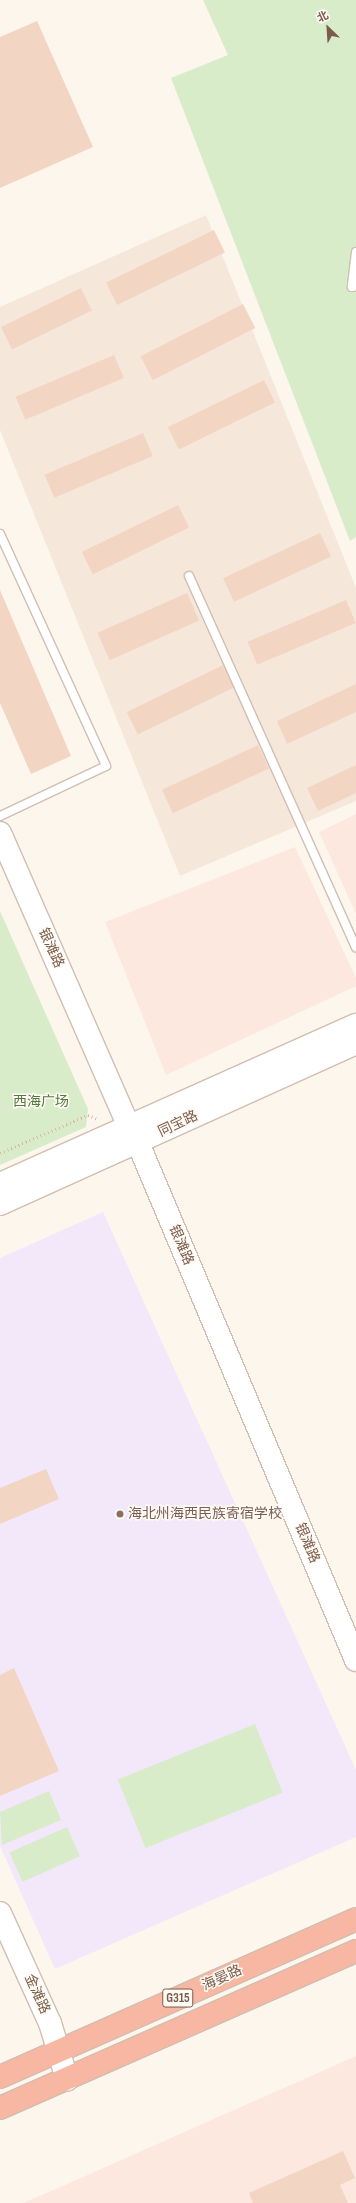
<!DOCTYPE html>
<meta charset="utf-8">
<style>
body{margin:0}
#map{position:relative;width:356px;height:2203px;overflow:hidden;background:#fdf6ec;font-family:"Sofia Sans Condensed","Noto Sans SC",sans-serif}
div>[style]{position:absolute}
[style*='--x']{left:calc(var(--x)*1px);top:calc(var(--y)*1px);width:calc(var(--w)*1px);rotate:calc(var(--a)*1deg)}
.residential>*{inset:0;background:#f5e8da}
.commercial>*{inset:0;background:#fde8e0}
.education>*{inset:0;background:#f3e8fa}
.green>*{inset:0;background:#d8ecc9;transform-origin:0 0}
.building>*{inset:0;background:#f3d5c3;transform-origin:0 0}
.path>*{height:2.5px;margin-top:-1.25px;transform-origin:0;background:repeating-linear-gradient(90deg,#d9b8a5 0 1px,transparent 0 4px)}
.roads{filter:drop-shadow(1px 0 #d1beb0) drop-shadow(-1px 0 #d1beb0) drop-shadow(0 1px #d1beb0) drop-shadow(0 -1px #d1beb0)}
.lane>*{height:8px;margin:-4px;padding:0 4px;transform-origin:4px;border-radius:4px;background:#fff}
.secondary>*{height:22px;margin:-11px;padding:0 11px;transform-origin:11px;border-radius:11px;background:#fff}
.highway>*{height:22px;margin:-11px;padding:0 11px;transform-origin:11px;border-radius:11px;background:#f7b7a3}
.dots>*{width:11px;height:11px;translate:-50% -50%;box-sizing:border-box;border:2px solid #fffaf3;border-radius:50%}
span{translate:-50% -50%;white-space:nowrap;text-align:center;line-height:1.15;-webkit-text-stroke:3px #fffaf3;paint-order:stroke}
.shield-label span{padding:1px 3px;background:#fffaf3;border:1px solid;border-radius:3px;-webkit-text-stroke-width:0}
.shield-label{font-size:13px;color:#7a5c4d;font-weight:700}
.street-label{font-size:14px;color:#7a5c4d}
.park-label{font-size:14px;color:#537a41}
.education-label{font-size:14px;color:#785e54}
.left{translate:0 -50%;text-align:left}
.north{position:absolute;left:308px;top:8px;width:40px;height:40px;-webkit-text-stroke:3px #fffaf3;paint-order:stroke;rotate:335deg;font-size:11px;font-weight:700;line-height:16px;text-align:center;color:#7a5c4d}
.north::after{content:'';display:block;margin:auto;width:14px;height:18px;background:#7a5c4d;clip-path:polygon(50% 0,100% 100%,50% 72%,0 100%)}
</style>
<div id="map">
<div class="residential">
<i style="clip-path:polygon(206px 215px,356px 588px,356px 801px,180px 876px,0 430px,0 307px)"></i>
</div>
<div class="commercial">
<i style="clip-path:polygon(356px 814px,356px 914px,319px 832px)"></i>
<i style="clip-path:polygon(295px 847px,356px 978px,356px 986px,166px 1075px,105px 922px)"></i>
<i style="clip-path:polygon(356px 2056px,356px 2203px,23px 2203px,65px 2185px)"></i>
</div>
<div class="education">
<i style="clip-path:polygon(103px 1212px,356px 1770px,356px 1837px,55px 1969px,0 1846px,0 1258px)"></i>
</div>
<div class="green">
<i style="clip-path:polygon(203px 0,356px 0,356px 537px,350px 541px,171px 78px,228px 55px)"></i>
<i style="clip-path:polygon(0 911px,88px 1109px,86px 1127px,0 1165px)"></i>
<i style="left:255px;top:1724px;width:74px;height:148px;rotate:68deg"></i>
<i style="clip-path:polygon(49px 1791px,61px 1820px,2px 1845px,0 1812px)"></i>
<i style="left:67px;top:1827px;width:32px;height:63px;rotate:66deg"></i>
</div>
<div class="building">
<i style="clip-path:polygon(37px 21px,93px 147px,0 188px,0 37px)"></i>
<i style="left:214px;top:230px;width:25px;height:120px;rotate:64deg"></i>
<i style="left:81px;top:288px;width:25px;height:89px;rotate:64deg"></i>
<i style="left:243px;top:304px;width:27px;height:115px;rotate:63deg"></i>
<i style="left:114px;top:355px;width:25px;height:107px;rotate:67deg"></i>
<i style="left:264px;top:380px;width:25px;height:107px;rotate:64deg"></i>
<i style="left:143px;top:433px;width:25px;height:107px;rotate:67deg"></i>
<i style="left:178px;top:505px;width:25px;height:107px;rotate:64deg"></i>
<i style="left:320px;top:533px;width:26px;height:107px;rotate:65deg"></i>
<i style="clip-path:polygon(0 590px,71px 756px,31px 774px,0 703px)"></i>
<i style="left:187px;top:593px;width:30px;height:98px;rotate:66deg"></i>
<i style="left:346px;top:600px;width:25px;height:107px;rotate:67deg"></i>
<i style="left:223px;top:665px;width:25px;height:107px;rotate:64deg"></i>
<i style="clip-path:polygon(356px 684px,356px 712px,287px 744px,277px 721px)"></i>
<i style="left:258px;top:745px;width:26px;height:106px;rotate:65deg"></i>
<i style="clip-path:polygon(356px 765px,356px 793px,318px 811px,307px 788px)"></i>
<i style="clip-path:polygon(46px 1469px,59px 1499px,0 1524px,0 1488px)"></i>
<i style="clip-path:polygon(14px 1668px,59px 1771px,0 1796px,0 1675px)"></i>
<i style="clip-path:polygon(343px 2151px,355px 2178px,340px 2185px,348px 2203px,253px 2203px,249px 2193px)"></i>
</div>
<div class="path">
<i style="--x:0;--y:1153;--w:96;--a:-23.4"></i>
<i style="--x:88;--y:1115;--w:11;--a:22"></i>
</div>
<div class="roads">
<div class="lane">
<i style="--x:356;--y:252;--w:35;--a:97"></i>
<i style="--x:352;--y:287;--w:4;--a:-14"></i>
<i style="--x:0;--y:534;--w:255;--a:65.4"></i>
<i style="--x:106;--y:766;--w:117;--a:154.7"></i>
<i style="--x:189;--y:576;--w:407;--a:65.8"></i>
</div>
<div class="secondary">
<i style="--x:0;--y:833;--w:321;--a:66.3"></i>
<i style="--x:129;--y:1127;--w:18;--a:61"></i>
<i style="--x:138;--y:1143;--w:561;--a:67.14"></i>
<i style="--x:0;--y:1184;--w:390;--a:-24.1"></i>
<i style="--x:0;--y:1204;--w:391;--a:-24.3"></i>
<i style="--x:0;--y:1913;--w:121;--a:65.6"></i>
<i style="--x:50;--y:2023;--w:59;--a:73.1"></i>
</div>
<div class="highway">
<i style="--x:0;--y:2077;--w:389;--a:-23.9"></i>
<i style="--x:0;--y:2108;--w:389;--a:-23.8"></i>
</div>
</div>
<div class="dots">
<i style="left:120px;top:1514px;background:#8d6e63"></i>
</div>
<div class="shield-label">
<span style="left:178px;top:1998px">G315</span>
</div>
<div class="street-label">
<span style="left:51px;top:948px;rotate:66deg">银滩路</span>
<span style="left:178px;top:1124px;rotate:-25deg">同宝路</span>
<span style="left:181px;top:1245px;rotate:67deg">银滩路</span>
<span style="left:307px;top:1543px;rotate:67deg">银滩路</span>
<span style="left:222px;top:1978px;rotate:-24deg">海晏路</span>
<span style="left:37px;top:1994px;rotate:66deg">金滩路</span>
</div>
<div class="park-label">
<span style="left:41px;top:1102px">西海广场</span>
</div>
<div class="education-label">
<span class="left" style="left:128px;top:1514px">海北州海西民族寄宿学校</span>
</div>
<div class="north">北</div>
</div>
